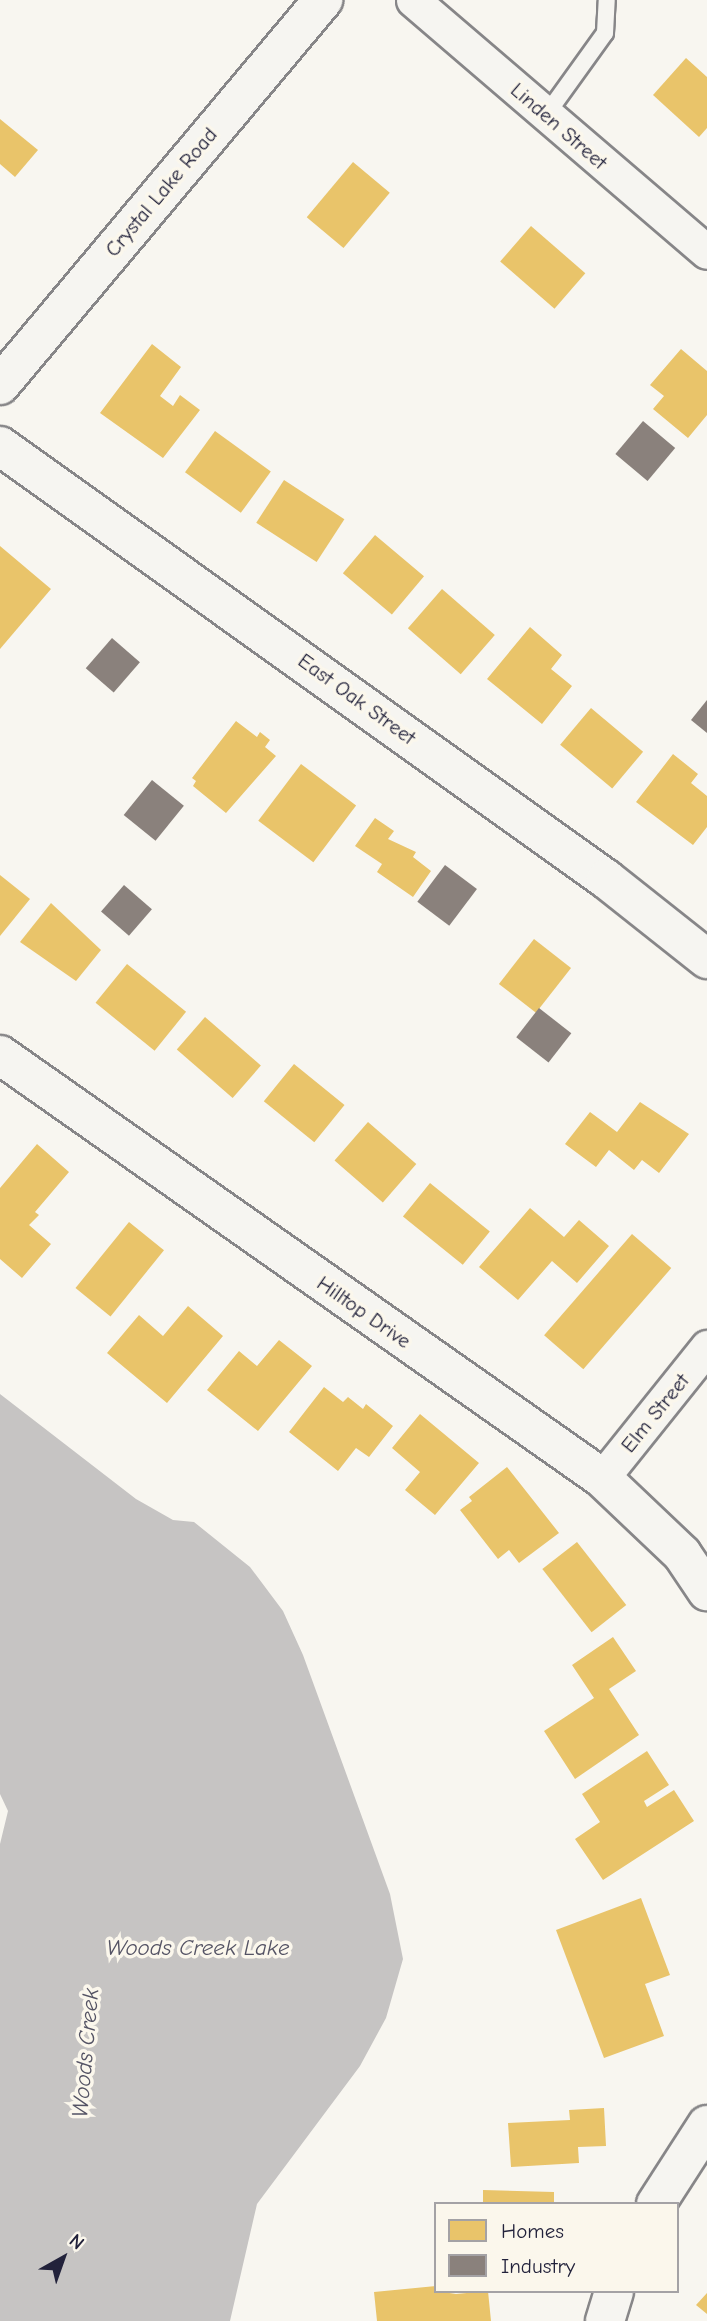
<!DOCTYPE html>
<style>
body{margin:0}
#map{position:relative;width:707px;height:2321px;overflow:hidden;background:#f8f6f0;font-family:"Comic Neue",sans-serif}
div>[style]{position:absolute}
[style*='--x']{left:calc(var(--x)*1px);top:calc(var(--y)*1px);width:calc(var(--w)*1px);rotate:calc(var(--a)*1deg)}
.water>*{inset:0;background:#c6c4c3}
.homes>*{inset:0;background:#e9c46a;transform-origin:0 0}
.industry>*{inset:0;background:#8a817c;transform-origin:0 0}
.roads{filter:drop-shadow(2px 0 #878688) drop-shadow(-2px 0 #878688) drop-shadow(0 2px #878688) drop-shadow(0 -2px #878688)}
.service>*{height:16px;margin:-8px;padding:0 8px;transform-origin:8px;border-radius:8px;background:#f6f5f1}
.minor>*{height:33px;margin:-16.5px;padding:0 16.5px;transform-origin:16.5px;border-radius:16.5px;background:#f6f5f1}
.tertiary>*{height:38px;margin:-19px;padding:0 19px;transform-origin:19px;border-radius:19px;background:#f6f5f1}
span{translate:-50% -50%;white-space:nowrap;text-align:center;line-height:1.15;-webkit-text-stroke:7px #fbf7ec;paint-order:stroke}
.street-label{font-size:21px;color:#22223b}
.water-label{font-size:23px;color:#545364;font-style:italic}
.legend{position:absolute;left:434px;top:2202px;width:245px;height:91px;box-sizing:border-box;background:#fbf7ec;border:2px solid #a4a2a5;margin:0;padding:9px 12px;list-style:none;font-size:21px;color:#22223b}
.legend li{display:flex;align-items:center;gap:14px;height:35px}
.legend b{width:35px;border:2px solid #a4a2a5}
.north{position:absolute;left:28px;top:2223px;width:70px;height:70px;-webkit-text-stroke:5px #fbf7ec;paint-order:stroke;rotate:40deg;font-size:19px;font-weight:700;line-height:28px;text-align:center;color:#22223b}
.north::after{content:'';display:block;margin:auto;width:24px;height:32px;background:#22223b;clip-path:polygon(50% 0,100% 100%,50% 72%,0 100%)}
</style>
<div id="map">
<div class="water">
<i style="clip-path:polygon(0 1394px,136px 1499px,173px 1520px,194px 1522px,250px 1567px,283px 1611px,303px 1655px,390px 1894px,403px 1959px,386px 2018px,360px 2066px,257px 2204px,230px 2321px,0 2321px,0 1844px,8px 1811px,0 1794px)"></i>
</div>
<div class="homes">
<i style="clip-path:polygon(686px 58px,707px 77px,707px 128px,699px 137px,653px 95px)"></i>
<i style="clip-path:polygon(0 119px,38px 150px,15px 177px,0 164px)"></i>
<i style="left:353px;top:162px;width:48px;height:72px;rotate:40deg"></i>
<i style="left:531px;top:226px;width:72px;height:47px;rotate:41deg"></i>
<i style="clip-path:polygon(152px 344px,181px 367px,160px 396px,173px 406px,180px 395px,200px 410px,163px 458px,100px 413px)"></i>
<i style="clip-path:polygon(681px 349px,707px 371px,707px 415px,688px 438px,653px 409px,664px 396px,650px 385px)"></i>
<i style="left:215px;top:431px;width:69px;height:51px;rotate:36deg"></i>
<i style="left:284px;top:480px;width:72px;height:51px;rotate:33deg"></i>
<i style="left:375px;top:535px;width:64px;height:50px;rotate:40deg"></i>
<i style="clip-path:polygon(0 546px,51px 589px,0 649px)"></i>
<i style="left:442px;top:589px;width:70px;height:52px;rotate:41deg"></i>
<i style="clip-path:polygon(530px 627px,562px 655px,551px 669px,572px 686px,542px 724px,487px 679px)"></i>
<i style="left:591px;top:708px;width:68px;height:48px;rotate:40deg"></i>
<i style="clip-path:polygon(236px 721px,257px 737px,260px 732px,270px 740px,265px 747px,276px 756px,226px 813px,193px 786px,196px 781px,192px 778px)"></i>
<i style="clip-path:polygon(673px 754px,698px 774px,691px 783px,707px 796px,707px 827px,693px 845px,636px 802px)"></i>
<i style="left:301px;top:764px;width:69px;height:71px;rotate:37deg"></i>
<i style="clip-path:polygon(375px 818px,394px 831px,388px 839px,416px 852px,413px 857px,431px 871px,413px 897px,377px 872px,382px 864px,355px 846px)"></i>
<i style="clip-path:polygon(0 875px,30px 899px,0 936px)"></i>
<i style="clip-path:polygon(51px 903px,101px 950px,76px 981px,20px 942px)"></i>
<i style="left:534px;top:939px;width:47px;height:57px;rotate:38deg"></i>
<i style="left:127px;top:964px;width:76px;height:50px;rotate:39deg"></i>
<i style="left:205px;top:1017px;width:74px;height:43px;rotate:41deg"></i>
<i style="left:294px;top:1064px;width:65px;height:48px;rotate:39deg"></i>
<i style="clip-path:polygon(640px 1102px,689px 1134px,659px 1173px,642px 1160px,634px 1170px,609px 1150px,596px 1167px,565px 1144px,590px 1112px,617px 1132px)"></i>
<i style="left:368px;top:1122px;width:64px;height:51px;rotate:41deg"></i>
<i style="clip-path:polygon(37px 1144px,69px 1172px,35px 1212px,39px 1215px,29px 1225px,51px 1244px,22px 1278px,0 1259px,0 1188px)"></i>
<i style="left:430px;top:1183px;width:77px;height:43px;rotate:39deg"></i>
<i style="clip-path:polygon(530px 1208px,564px 1237px,579px 1220px,609px 1246px,577px 1283px,552px 1261px,518px 1300px,479px 1267px)"></i>
<i style="left:129px;top:1222px;width:45px;height:85px;rotate:39deg"></i>
<i style="left:632px;top:1234px;width:52px;height:134px;rotate:41deg"></i>
<i style="clip-path:polygon(188px 1306px,223px 1336px,167px 1403px,107px 1353px,139px 1315px,163px 1336px)"></i>
<i style="clip-path:polygon(279px 1340px,312px 1366px,258px 1431px,207px 1390px,239px 1351px,257px 1366px)"></i>
<i style="clip-path:polygon(324px 1387px,343px 1402px,348px 1397px,363px 1409px,366px 1404px,393px 1426px,369px 1457px,356px 1448px,338px 1471px,289px 1432px)"></i>
<i style="clip-path:polygon(420px 1414px,479px 1463px,435px 1515px,405px 1490px,420px 1472px,392px 1448px)"></i>
<i style="clip-path:polygon(507px 1467px,559px 1533px,519px 1563px,509px 1550px,498px 1559px,460px 1510px,472px 1501px,469px 1497px)"></i>
<i style="left:577px;top:1542px;width:80px;height:44px;rotate:52deg"></i>
<i style="clip-path:polygon(613px 1637px,636px 1671px,609px 1689px,639px 1735px,575px 1779px,544px 1731px,594px 1698px,572px 1665px)"></i>
<i style="clip-path:polygon(647px 1751px,669px 1785px,644px 1801px,647px 1807px,674px 1790px,694px 1821px,603px 1880px,575px 1839px,600px 1822px,582px 1794px)"></i>
<i style="clip-path:polygon(641px 1898px,670px 1975px,645px 1984px,664px 2036px,604px 2058px,556px 1930px)"></i>
<i style="clip-path:polygon(604px 2108px,606px 2146px,578px 2147px,579px 2163px,511px 2167px,508px 2123px,570px 2120px,569px 2110px)"></i>
<i style="clip-path:polygon(483px 2190px,554px 2192px,554px 2204px,483px 2204px)"></i>
<i style="clip-path:polygon(436px 2286px,436px 2291px,456px 2294px,488px 2291px,491px 2321px,377px 2321px,374px 2292px)"></i>
<i style="clip-path:polygon(707px 2293px,707px 2314px,696px 2305px)"></i>
</div>
<div class="industry">
<i style="left:643px;top:421px;width:42px;height:43px;rotate:40deg"></i>
<i style="left:112px;top:638px;width:37px;height:40px;rotate:41deg"></i>
<i style="clip-path:polygon(707px 700px,707px 733px,691px 720px)"></i>
<i style="left:152px;top:780px;width:41px;height:45px;rotate:39deg"></i>
<i style="left:445px;top:865px;width:40px;height:46px;rotate:37deg"></i>
<i style="left:124px;top:885px;width:37px;height:35px;rotate:41deg"></i>
<i style="left:539px;top:1008px;width:41px;height:37px;rotate:38deg"></i>
</div>
<div class="roads">
<div class="service">
<i style="--x:546;--y:115;--w:101;--a:-54.3"></i>
<i style="--x:605;--y:33;--w:33;--a:-87"></i>
</div>
<div class="minor">
<i style="--x:413;--y:0;--w:387;--a:40.6"></i>
<i style="--x:602;--y:1478;--w:168;--a:-51.3"></i>
</div>
<div class="tertiary">
<i style="--x:0;--y:385;--w:503;--a:-50"></i>
<i style="--x:0;--y:446;--w:745;--a:35.55"></i>
<i style="--x:606;--y:879;--w:129;--a:38.4"></i>
<i style="--x:0;--y:1055;--w:736;--a:35.09"></i>
<i style="--x:602;--y:1478;--w:110;--a:43.5"></i>
<i style="--x:682;--y:1554;--w:45;--a:56"></i>
<i style="--x:656;--y:2204;--w:94;--a:-57.2"></i>
<i style="--x:605;--y:2321;--w:31;--a:-73"></i>
</div>
</div>
<div class="street-label">
<span style="left:559px;top:126px;rotate:41deg">Linden Street</span>
<span style="left:161px;top:192px;rotate:-50deg">Crystal Lake Road</span>
<span style="left:357px;top:699px;rotate:36deg">East Oak Street</span>
<span style="left:364px;top:1312px;rotate:35deg">Hilltop Drive</span>
<span style="left:655px;top:1413px;rotate:-51deg">Elm Street</span>
</div>
<div class="water-label">
<span style="left:198px;top:1948px">Woods Creek Lake</span>
<span style="left:86px;top:2053px;rotate:-85deg">Woods Creek</span>
</div>
<ul class="legend">
<li><b style="height:19px;background:#e9c46a"></b>Homes</li>
<li><b style="height:19px;background:#8a817c"></b>Industry</li>
</ul>
<div class="north">N</div>
</div>
